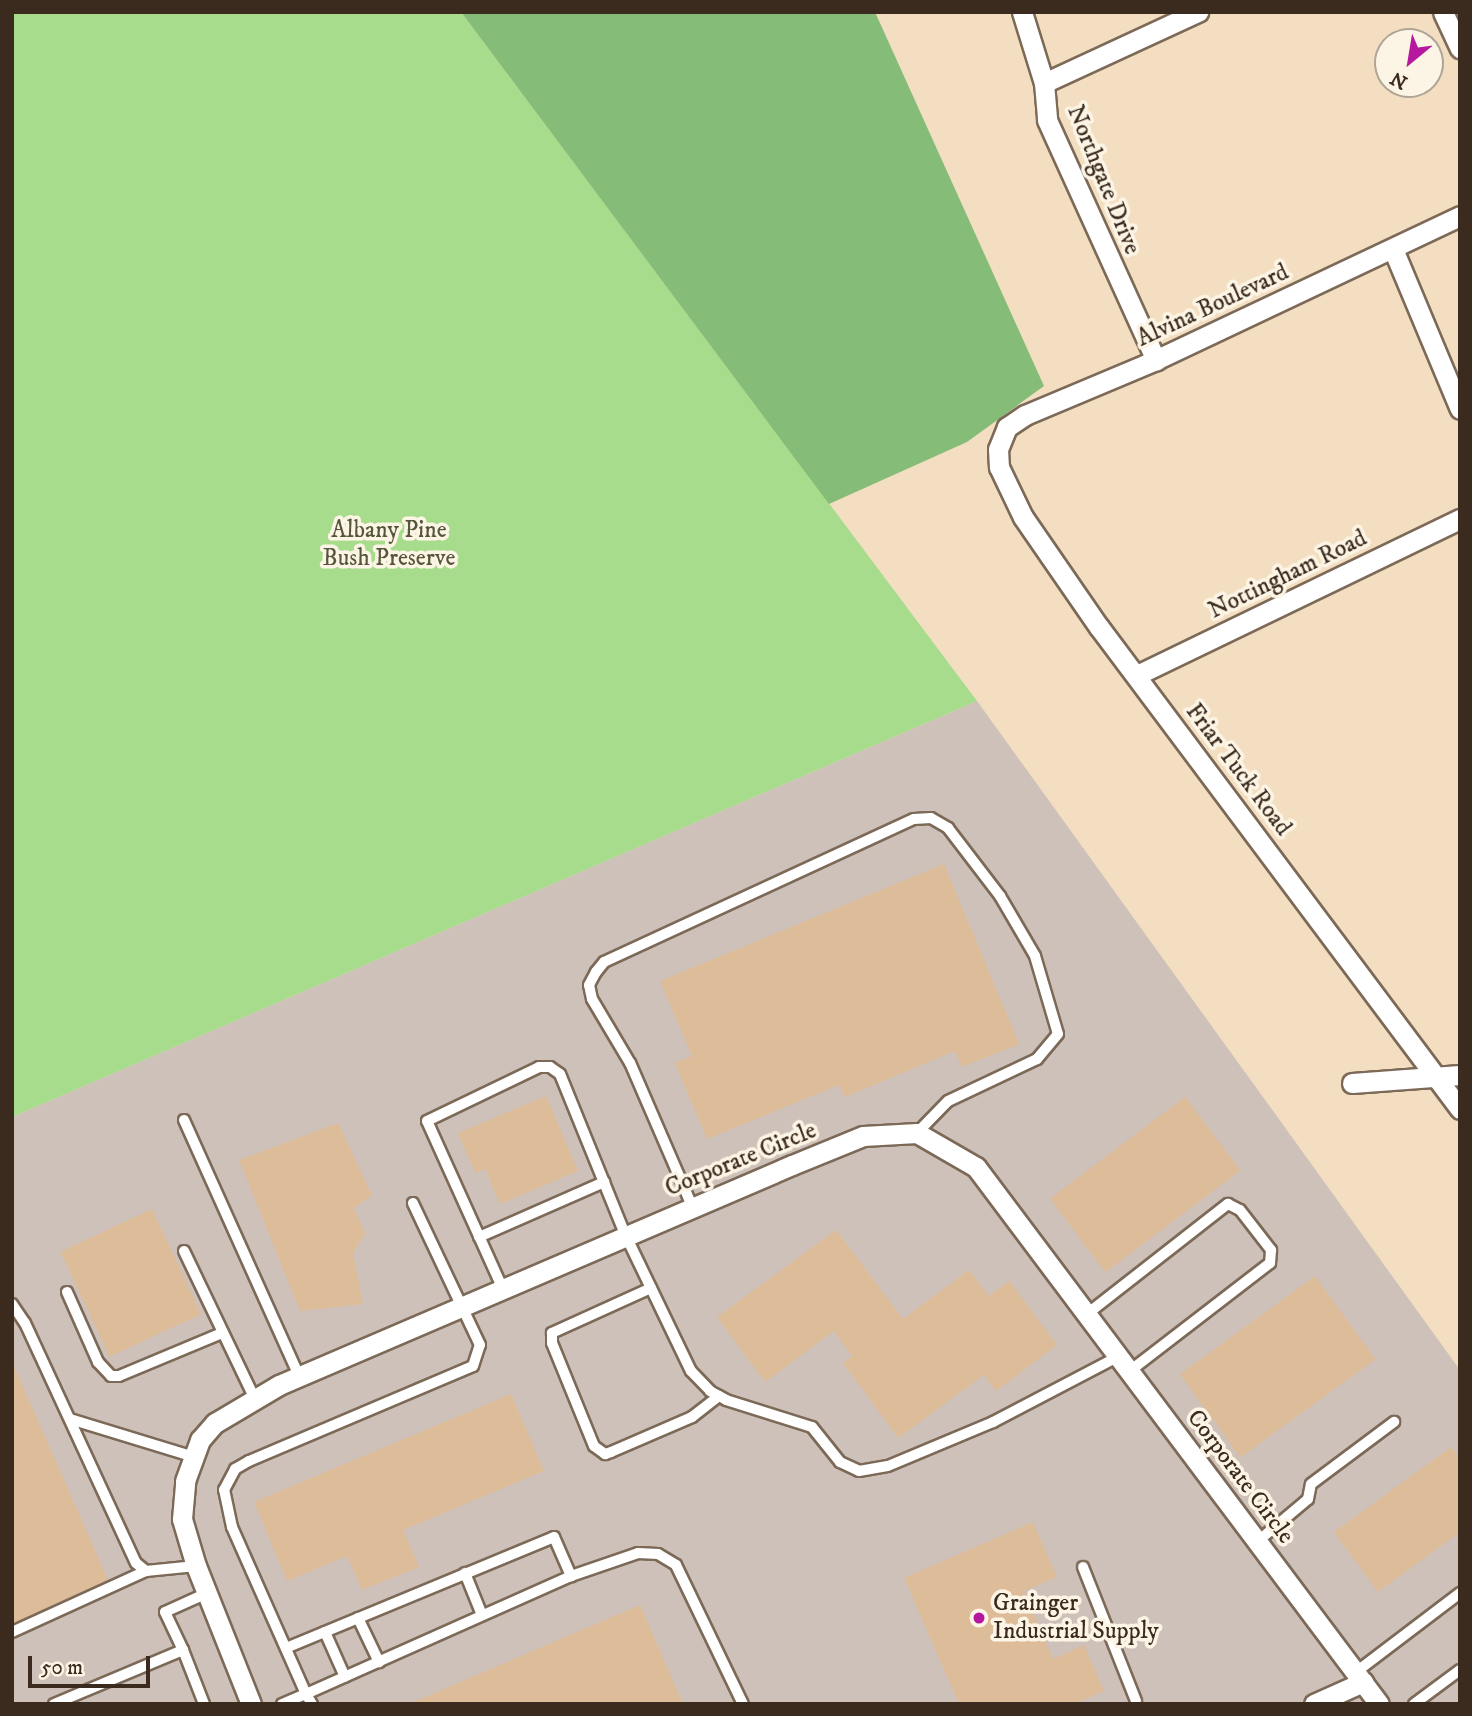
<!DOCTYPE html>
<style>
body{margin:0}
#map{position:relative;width:1472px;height:1716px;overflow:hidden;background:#f4dec1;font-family:"IM FELL DW Pica",serif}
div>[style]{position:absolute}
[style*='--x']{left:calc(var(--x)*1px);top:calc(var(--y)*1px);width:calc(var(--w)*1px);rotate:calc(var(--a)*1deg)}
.industrial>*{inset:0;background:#cec1b9}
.green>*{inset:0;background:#a7dc8d}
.forest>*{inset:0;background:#85bc78}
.building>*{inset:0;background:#ddbc99;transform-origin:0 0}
.roads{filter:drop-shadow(2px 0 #7c6957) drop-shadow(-2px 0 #7c6957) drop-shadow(0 2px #7c6957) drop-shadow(0 -2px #7c6957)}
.service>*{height:10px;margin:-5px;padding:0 5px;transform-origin:5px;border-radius:5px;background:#fff}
.minor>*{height:19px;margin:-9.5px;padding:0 9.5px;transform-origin:9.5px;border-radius:9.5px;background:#fff}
.dots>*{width:19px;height:19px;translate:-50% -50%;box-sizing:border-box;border:4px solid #fcf5e5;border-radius:50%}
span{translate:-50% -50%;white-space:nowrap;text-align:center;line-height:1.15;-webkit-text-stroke:7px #fcf5e5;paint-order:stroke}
.street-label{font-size:24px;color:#3b2a1e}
.park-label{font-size:24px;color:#56563a}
.poi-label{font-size:24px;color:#3b2a1e}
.left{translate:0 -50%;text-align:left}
.frame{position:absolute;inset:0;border:14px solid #3b2a1e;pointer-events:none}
.north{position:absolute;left:1374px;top:28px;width:70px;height:70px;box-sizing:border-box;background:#fcf5e5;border:2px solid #afa495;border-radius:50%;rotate:210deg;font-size:19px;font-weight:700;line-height:28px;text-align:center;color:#3b2a1e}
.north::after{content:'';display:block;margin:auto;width:24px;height:32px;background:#b5179e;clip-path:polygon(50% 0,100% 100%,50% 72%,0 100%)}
.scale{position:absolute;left:28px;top:1656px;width:122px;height:32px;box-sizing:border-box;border:4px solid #3b2a1e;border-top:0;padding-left:9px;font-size:21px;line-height:24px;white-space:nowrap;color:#3b2a1e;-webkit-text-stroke:5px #fcf5e5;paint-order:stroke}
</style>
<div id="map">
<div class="industrial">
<i style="clip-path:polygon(977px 701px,1460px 1370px,1460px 1704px,12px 1704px,12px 1117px)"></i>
</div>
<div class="green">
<i style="clip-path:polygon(12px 12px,461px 12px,977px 701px,12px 1117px)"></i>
</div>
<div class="forest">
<i style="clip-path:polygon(461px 12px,875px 12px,1044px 386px,967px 442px,829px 504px)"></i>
</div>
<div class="building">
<i style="clip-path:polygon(944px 864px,1019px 1044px,962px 1067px,955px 1051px,845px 1097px,839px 1085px,707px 1139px,675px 1063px,692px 1056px,660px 981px)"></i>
<i style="clip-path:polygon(546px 1096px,578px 1171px,500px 1204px,485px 1169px,475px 1173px,458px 1133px)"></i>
<i style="left:1185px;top:1097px;width:92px;height:169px;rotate:53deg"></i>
<i style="clip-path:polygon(338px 1123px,372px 1195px,354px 1208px,365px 1234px,353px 1253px,363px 1304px,300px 1311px,239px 1160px)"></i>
<i style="left:152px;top:1209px;width:116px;height:101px;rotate:65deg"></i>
<i style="clip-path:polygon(836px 1230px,903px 1319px,969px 1270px,989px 1296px,1009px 1281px,1057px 1345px,996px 1391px,984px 1375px,898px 1438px,843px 1363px,852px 1356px,834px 1331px,765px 1382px,717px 1317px)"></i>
<i style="left:1315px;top:1276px;width:103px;height:167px;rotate:54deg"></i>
<i style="clip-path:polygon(12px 1362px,108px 1580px,12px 1624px)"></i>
<i style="clip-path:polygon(511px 1394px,544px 1471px,403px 1530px,419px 1567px,362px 1590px,347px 1556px,287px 1581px,254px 1502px)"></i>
<i style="clip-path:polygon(1451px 1447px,1460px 1459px,1460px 1532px,1378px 1592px,1334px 1532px)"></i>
<i style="clip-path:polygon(1033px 1522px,1057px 1577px,1024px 1591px,1053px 1659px,1084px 1645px,1104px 1691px,1074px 1704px,959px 1704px,904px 1578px)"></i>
<i style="clip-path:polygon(640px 1605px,683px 1704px,409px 1704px)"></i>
</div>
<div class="roads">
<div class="service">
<i style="--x:184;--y:1120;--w:281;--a:65.8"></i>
<i style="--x:692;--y:1206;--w:156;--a:-113.4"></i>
<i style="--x:630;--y:1063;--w:74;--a:-120.7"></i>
<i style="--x:592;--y:999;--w:14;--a:-102"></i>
<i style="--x:589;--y:985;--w:15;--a:-62"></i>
<i style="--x:596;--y:972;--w:13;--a:-51"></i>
<i style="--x:604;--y:962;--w:341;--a:-24.8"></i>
<i style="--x:914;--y:819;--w:17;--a:-3"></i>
<i style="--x:931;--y:818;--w:20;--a:30"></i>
<i style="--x:948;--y:828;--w:86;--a:52.6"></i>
<i style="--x:1000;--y:896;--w:69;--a:59.7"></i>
<i style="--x:1035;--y:956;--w:81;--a:73.6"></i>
<i style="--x:1058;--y:1034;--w:33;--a:130"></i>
<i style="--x:1037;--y:1059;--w:98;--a:154.7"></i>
<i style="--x:948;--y:1101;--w:45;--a:134.1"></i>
<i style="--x:479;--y:1237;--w:137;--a:-23.7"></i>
<i style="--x:184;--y:1251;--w:164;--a:64.4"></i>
<i style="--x:502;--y:1287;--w:182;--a:-114.3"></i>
<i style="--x:427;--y:1121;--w:124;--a:-25.7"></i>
<i style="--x:539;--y:1067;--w:11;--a:0"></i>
<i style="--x:550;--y:1067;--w:12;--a:35"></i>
<i style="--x:560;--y:1074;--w:173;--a:67.9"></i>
<i style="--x:625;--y:1234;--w:152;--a:64.3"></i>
<i style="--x:691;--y:1371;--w:28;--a:46"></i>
<i style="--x:710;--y:1391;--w:18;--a:29"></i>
<i style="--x:726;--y:1400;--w:90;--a:17.4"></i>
<i style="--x:812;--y:1427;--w:45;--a:51.3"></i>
<i style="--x:840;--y:1462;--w:21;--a:25"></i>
<i style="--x:859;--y:1471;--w:29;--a:-10"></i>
<i style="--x:888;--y:1466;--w:114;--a:-22.7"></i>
<i style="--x:993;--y:1422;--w:142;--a:-27.6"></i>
<i style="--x:651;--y:1288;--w:109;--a:155.6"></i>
<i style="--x:552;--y:1333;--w:10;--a:90"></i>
<i style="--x:552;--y:1343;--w:111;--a:67.8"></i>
<i style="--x:594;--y:1446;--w:14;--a:36"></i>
<i style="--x:605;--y:1454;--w:6;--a:-18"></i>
<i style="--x:611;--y:1452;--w:88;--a:-23.4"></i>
<i style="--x:692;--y:1417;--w:34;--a:-38"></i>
<i style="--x:67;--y:1292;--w:77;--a:66.1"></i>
<i style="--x:98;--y:1362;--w:19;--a:47"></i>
<i style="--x:111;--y:1376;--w:8;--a:0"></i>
<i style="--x:119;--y:1376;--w:112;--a:-22.7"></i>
<i style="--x:12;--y:1304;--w:23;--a:56"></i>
<i style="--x:25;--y:1323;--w:264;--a:65.2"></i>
<i style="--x:136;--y:1563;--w:13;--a:39"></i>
<i style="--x:146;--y:1571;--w:50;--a:-5.7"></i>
<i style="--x:1087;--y:1314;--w:179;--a:-38"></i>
<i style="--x:1228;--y:1204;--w:13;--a:27"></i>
<i style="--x:1240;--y:1210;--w:51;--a:52.2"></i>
<i style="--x:1271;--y:1250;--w:13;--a:94"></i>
<i style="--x:1270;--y:1263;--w:177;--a:142.4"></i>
<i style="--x:70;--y:1419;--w:130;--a:17"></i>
<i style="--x:1258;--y:1541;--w:65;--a:-40"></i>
<i style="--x:1308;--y:1499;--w:15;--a:-79"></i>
<i style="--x:1311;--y:1484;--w:104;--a:-36.8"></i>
<i style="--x:1083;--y:1567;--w:144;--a:68.4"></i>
<i style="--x:465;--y:1573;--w:45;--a:68"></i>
<i style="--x:358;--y:1618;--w:49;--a:64.5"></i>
<i style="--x:12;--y:1632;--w:147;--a:-24.5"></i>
<i style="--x:325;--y:1632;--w:49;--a:66"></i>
<i style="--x:286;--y:1648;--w:290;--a:-22.5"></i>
<i style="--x:554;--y:1537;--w:43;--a:66.4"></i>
<i style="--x:183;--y:1650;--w:42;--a:-115.3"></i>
<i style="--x:165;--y:1612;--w:46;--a:-24.3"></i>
<i style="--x:1356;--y:1672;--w:131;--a:-37.2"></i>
<i style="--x:54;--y:1704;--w:140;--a:-22.7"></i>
<i style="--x:183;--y:1650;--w:58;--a:68.7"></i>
<i style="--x:282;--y:1704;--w:26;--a:-23"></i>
<i style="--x:306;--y:1694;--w:183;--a:-113.9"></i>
<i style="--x:232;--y:1527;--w:38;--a:-102"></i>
<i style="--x:224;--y:1490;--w:24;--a:-62"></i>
<i style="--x:235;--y:1469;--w:16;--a:-30"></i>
<i style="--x:249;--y:1461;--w:243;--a:-23"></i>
<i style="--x:473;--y:1366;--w:22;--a:-72"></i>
<i style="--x:480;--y:1345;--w:157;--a:-115.3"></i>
<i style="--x:312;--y:1704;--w:12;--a:-121"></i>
<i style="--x:306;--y:1694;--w:290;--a:-24"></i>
<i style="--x:571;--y:1576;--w:71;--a:-18.9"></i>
<i style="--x:638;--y:1553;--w:20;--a:3"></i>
<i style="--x:658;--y:1554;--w:21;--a:31"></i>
<i style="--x:676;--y:1565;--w:154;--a:64.3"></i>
<i style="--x:1414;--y:1704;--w:57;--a:-36.5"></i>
</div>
<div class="minor">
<i style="--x:1022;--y:12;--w:74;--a:72.8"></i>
<i style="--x:1044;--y:83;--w:37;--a:85"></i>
<i style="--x:1047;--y:120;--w:264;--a:65.6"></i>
<i style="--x:1443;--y:12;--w:40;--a:65"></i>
<i style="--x:1044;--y:83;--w:170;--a:-24.8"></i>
<i style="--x:1460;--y:216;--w:336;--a:154.7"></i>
<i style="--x:1156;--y:360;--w:142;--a:157.2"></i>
<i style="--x:1025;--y:415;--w:22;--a:146"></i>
<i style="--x:1007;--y:427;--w:24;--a:112"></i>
<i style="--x:998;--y:449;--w:18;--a:87"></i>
<i style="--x:999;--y:467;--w:55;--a:64.4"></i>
<i style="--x:1023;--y:517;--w:134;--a:55.4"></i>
<i style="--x:1099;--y:627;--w:602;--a:53.17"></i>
<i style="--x:1393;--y:249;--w:173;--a:67.3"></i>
<i style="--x:1137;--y:675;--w:359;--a:-25.8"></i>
<i style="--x:1352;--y:1083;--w:108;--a:-4.2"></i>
<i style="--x:251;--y:1704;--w:149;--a:-111.7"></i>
<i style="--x:196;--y:1566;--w:49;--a:-106.6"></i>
<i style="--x:182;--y:1519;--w:38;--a:-85"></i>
<i style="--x:185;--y:1481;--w:44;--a:-69.9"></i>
<i style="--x:200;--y:1440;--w:23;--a:-49"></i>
<i style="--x:215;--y:1423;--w:74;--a:-30.7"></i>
<i style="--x:279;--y:1385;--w:558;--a:-23.21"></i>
<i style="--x:792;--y:1165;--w:77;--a:-22.2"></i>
<i style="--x:863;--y:1136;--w:54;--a:-3.2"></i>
<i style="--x:917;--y:1133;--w:68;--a:30"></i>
<i style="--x:976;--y:1167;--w:671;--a:53.11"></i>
<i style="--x:1314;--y:1704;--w:54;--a:-24.2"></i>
</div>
</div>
<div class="dots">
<i style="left:979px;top:1618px;background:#b5179e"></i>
</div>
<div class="street-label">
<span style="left:1103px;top:180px;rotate:68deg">Northgate Drive</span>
<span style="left:1213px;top:306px;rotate:-25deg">Alvina Boulevard</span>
<span style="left:1288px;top:575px;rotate:-26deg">Nottingham Road</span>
<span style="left:1238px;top:770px;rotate:53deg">Friar Tuck Road</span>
<span style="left:741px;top:1160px;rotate:-22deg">Corporate Circle</span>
<span style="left:1240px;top:1477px;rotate:53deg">Corporate Circle</span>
</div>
<div class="park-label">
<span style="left:389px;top:545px">Albany Pine<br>Bush Preserve</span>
</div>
<div class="poi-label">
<span class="left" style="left:993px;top:1618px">Grainger<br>Industrial Supply</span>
</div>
<div class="frame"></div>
<div class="north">N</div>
<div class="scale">50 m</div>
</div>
